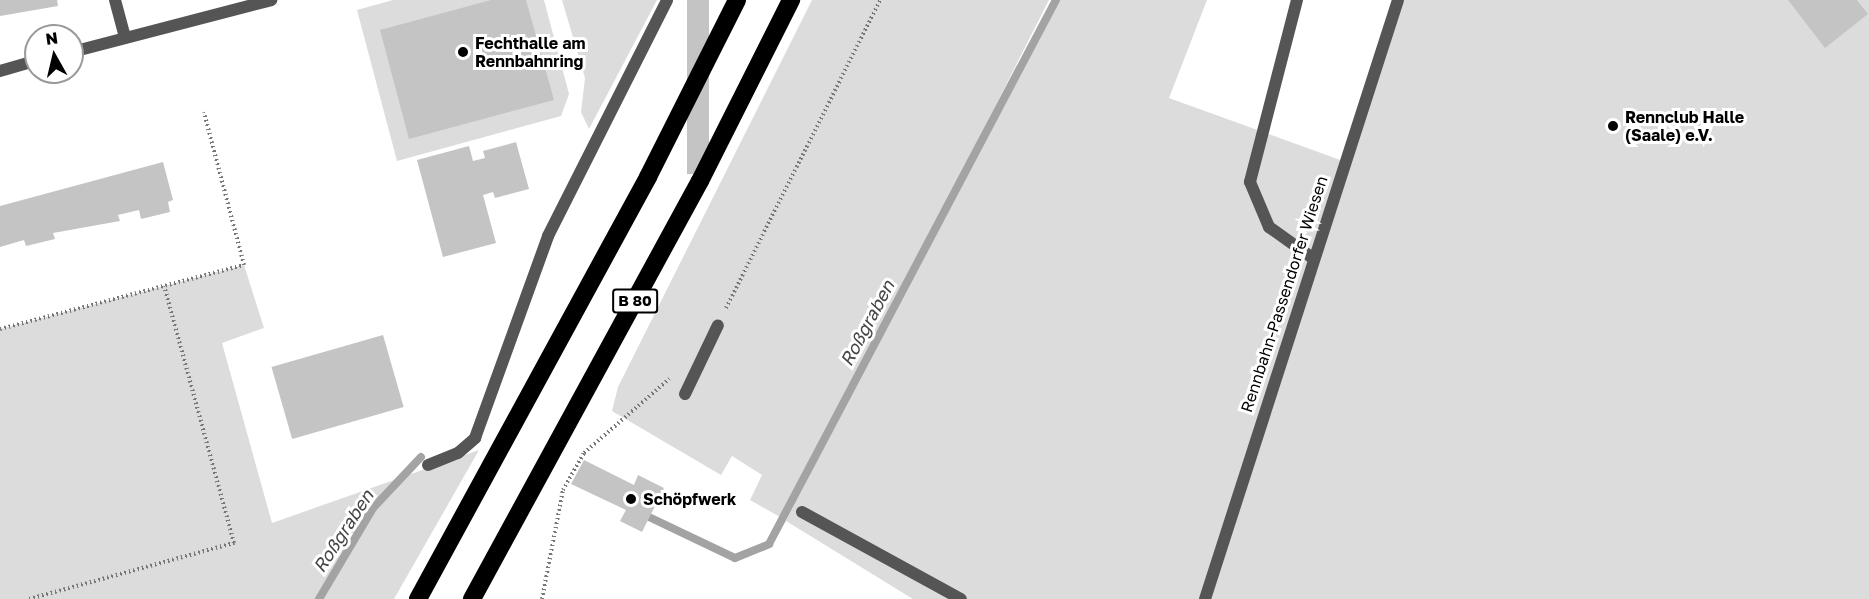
<!DOCTYPE html>
<meta charset="utf-8">
<style>
body{margin:0}
#map{position:relative;width:1869px;height:599px;overflow:hidden;background:#fff;font-family:"Golos Text",sans-serif}
div>[style]{position:absolute}
[style*='--x']{left:calc(var(--x)*1px);top:calc(var(--y)*1px);width:calc(var(--w)*1px);rotate:calc(var(--a)*1deg)}
.green>*{inset:0;background:#dcdcdc}
.stream>*{height:8px;margin:-4px;padding:0 4px;transform-origin:4px;border-radius:4px;background:#a3a3a3}
.building>*{inset:0;background:#c4c4c4;transform-origin:0 0}
.path>*{height:4px;margin-top:-2px;transform-origin:0;background:repeating-linear-gradient(90deg,#777 0 1.5px,transparent 0 4.5px)}
.lane>*{height:12px;margin:-6px;padding:0 6px;transform-origin:6px;border-radius:6px;background:#555}
.street>*{height:12px;margin:-6px;padding:0 6px;transform-origin:6px;border-radius:6px;background:#555}
.highway>*{height:18px;margin:-9px;padding:0 9px;transform-origin:9px;border-radius:9px;background:#000}
.dots>*{width:16px;height:16px;translate:-50% -50%;box-sizing:border-box;border:3px solid #fff;border-radius:50%}
span{translate:-50% -50%;white-space:nowrap;text-align:center;line-height:1.15;-webkit-text-stroke:6px #fff;paint-order:stroke}
.shield-label span{padding:2px 4px;background:#fff;border:2px solid;border-radius:4px;-webkit-text-stroke-width:0}
.shield-label{font-size:15px;color:#000;font-weight:700}
.poi-label{font-size:16px;color:#000;font-weight:700}
.left{translate:0 -50%;text-align:left}
.street-label{font-size:16px;color:#000}
.water-label{font-size:18px;color:#444;font-style:italic}
.north{position:absolute;left:24px;top:24px;width:60px;height:60px;box-sizing:border-box;background:#fff;border:2px solid #999;border-radius:50%;rotate:352deg;font-size:16px;font-weight:700;line-height:24px;text-align:center;color:#000}
.north::after{content:'';display:block;margin:auto;width:21px;height:27px;background:#000;clip-path:polygon(50% 0,100% 100%,50% 72%,0 100%)}
</style>
<div id="map">
<div class="green">
<i style="clip-path:polygon(393px 0,544px 0,569px 94px,561px 116px,397px 161px,357px 10px)"></i>
<i style="clip-path:polygon(562px 0,657px 0,589px 129px,581px 112px,585px 78px)"></i>
<i style="clip-path:polygon(812px 0,1049px 0,800px 491px,780px 517px,750px 500px,762px 475px,732px 456px,721px 475px,612px 411px,618px 387px)"></i>
<i style="clip-path:polygon(1055px 0,1207px 0,1169px 98px,1343px 161px,1205px 599px,913px 599px,786px 521px)"></i>
<i style="clip-path:polygon(1400px 0,1869px 0,1869px 599px,1206px 599px)"></i>
<i style="clip-path:polygon(244px 265px,264px 328px,222px 343px,272px 523px,479px 450px,394px 599px,0 599px,0 329px)"></i>
</div>
<div class="stream">
<i style="--x:649;--y:517;--w:95;--a:25.5"></i>
<i style="--x:735;--y:558;--w:37;--a:-22"></i>
<i style="--x:769;--y:544;--w:615;--a:-62.19"></i>
<i style="--x:319;--y:599;--w:106;--a:-59.3"></i>
<i style="--x:373;--y:508;--w:70;--a:-46.7"></i>
</div>
<div class="building">
<i style="clip-path:polygon(0 0,57px 0,58px 6px,0 16px)"></i>
<i style="clip-path:polygon(491px 0,526px 0,554px 100px,409px 139px,380px 30px)"></i>
<i style="left:687px;top:0;width:22px;height:174px"></i>
<i style="clip-path:polygon(1788px 0,1857px 0,1868px 14px,1825px 48px)"></i>
<i style="clip-path:polygon(516px 142px,529px 189px,495px 198px,493px 192px,483px 195px,496px 243px,443px 257px,417px 160px,469px 146px,473px 161px,485px 158px,483px 151px)"></i>
<i style="clip-path:polygon(163px 162px,173px 200px,168px 202px,170px 212px,141px 219px,139px 210px,118px 215px,120px 221px,53px 233px,55px 239px,26px 246px,24px 240px,0 247px,0 206px)"></i>
<i style="left:383px;top:335px;width:75px;height:116px;rotate:74deg"></i>
<i style="clip-path:polygon(584px 460px,634px 485px,638px 475px,664px 488px,642px 532px,620px 521px,626px 510px,571px 484px)"></i>
</div>
<div class="path">
<i style="--x:726;--y:308;--w:344;--a:-63.4"></i>
<i style="--x:0;--y:329;--w:252;--a:-14.7"></i>
<i style="--x:244;--y:265;--w:158;--a:-104.7"></i>
<i style="--x:29;--y:599;--w:213;--a:-15.3"></i>
<i style="--x:234;--y:543;--w:266;--a:-105.2"></i>
<i style="--x:542;--y:599;--w:111;--a:-79.1"></i>
<i style="--x:563;--y:490;--w:43;--a:-60.4"></i>
<i style="--x:584;--y:453;--w:113;--a:-41"></i>
</div>
<div class="lane">
<i style="--x:1297;--y:0;--w:188;--a:104.5"></i>
<i style="--x:1250;--y:182;--w:49;--a:67.1"></i>
<i style="--x:1269;--y:227;--w:52;--a:35.5"></i>
<i style="--x:53;--y:72;--w:3;--a:72"></i>
<i style="--x:685;--y:394;--w:76;--a:-64.4"></i>
<i style="--x:428;--y:465;--w:32;--a:-22"></i>
<i style="--x:458;--y:453;--w:23;--a:-41"></i>
<i style="--x:475;--y:438;--w:215;--a:-70.1"></i>
<i style="--x:548;--y:236;--w:264;--a:-63.2"></i>
<i style="--x:802;--y:512;--w:181;--a:28.7"></i>
</div>
<div class="street">
<i style="--x:115;--y:0;--w:39;--a:75"></i>
<i style="--x:72;--y:52;--w:206;--a:-14.6"></i>
<i style="--x:0;--y:71;--w:37;--a:-16"></i>
<i style="--x:1205;--y:599;--w:629;--a:-72.14"></i>
</div>
<div class="highway">
<i style="--x:418;--y:599;--w:481;--a:-61.4"></i>
<i style="--x:648;--y:177;--w:198;--a:-63.3"></i>
<i style="--x:472;--y:599;--w:476;--a:-61.4"></i>
<i style="--x:700;--y:181;--w:203;--a:-63.3"></i>
</div>
<div class="dots">
<i style="left:463px;top:52px;background:#000"></i>
<i style="left:1613px;top:126px;background:#000"></i>
<i style="left:631px;top:499px;background:#000"></i>
</div>
<div class="shield-label">
<span style="left:635px;top:301px">B 80</span>
</div>
<div class="poi-label">
<span class="left" style="left:475px;top:52px">Fechthalle am<br>Rennbahnring</span>
<span class="left" style="left:1625px;top:126px">Rennclub Halle<br>(Saale) e.V.</span>
<span class="left" style="left:643px;top:499px">Schöpfwerk</span>
</div>
<div class="street-label">
<span style="left:1284px;top:294px;rotate:-72deg">Rennbahn-Passendorfer Wiesen</span>
</div>
<div class="water-label">
<span style="left:867px;top:323px;rotate:-62deg">Roßgraben</span>
<span style="left:343px;top:531px;rotate:-57deg">Roßgraben</span>
</div>
<div class="north">N</div>
</div>
